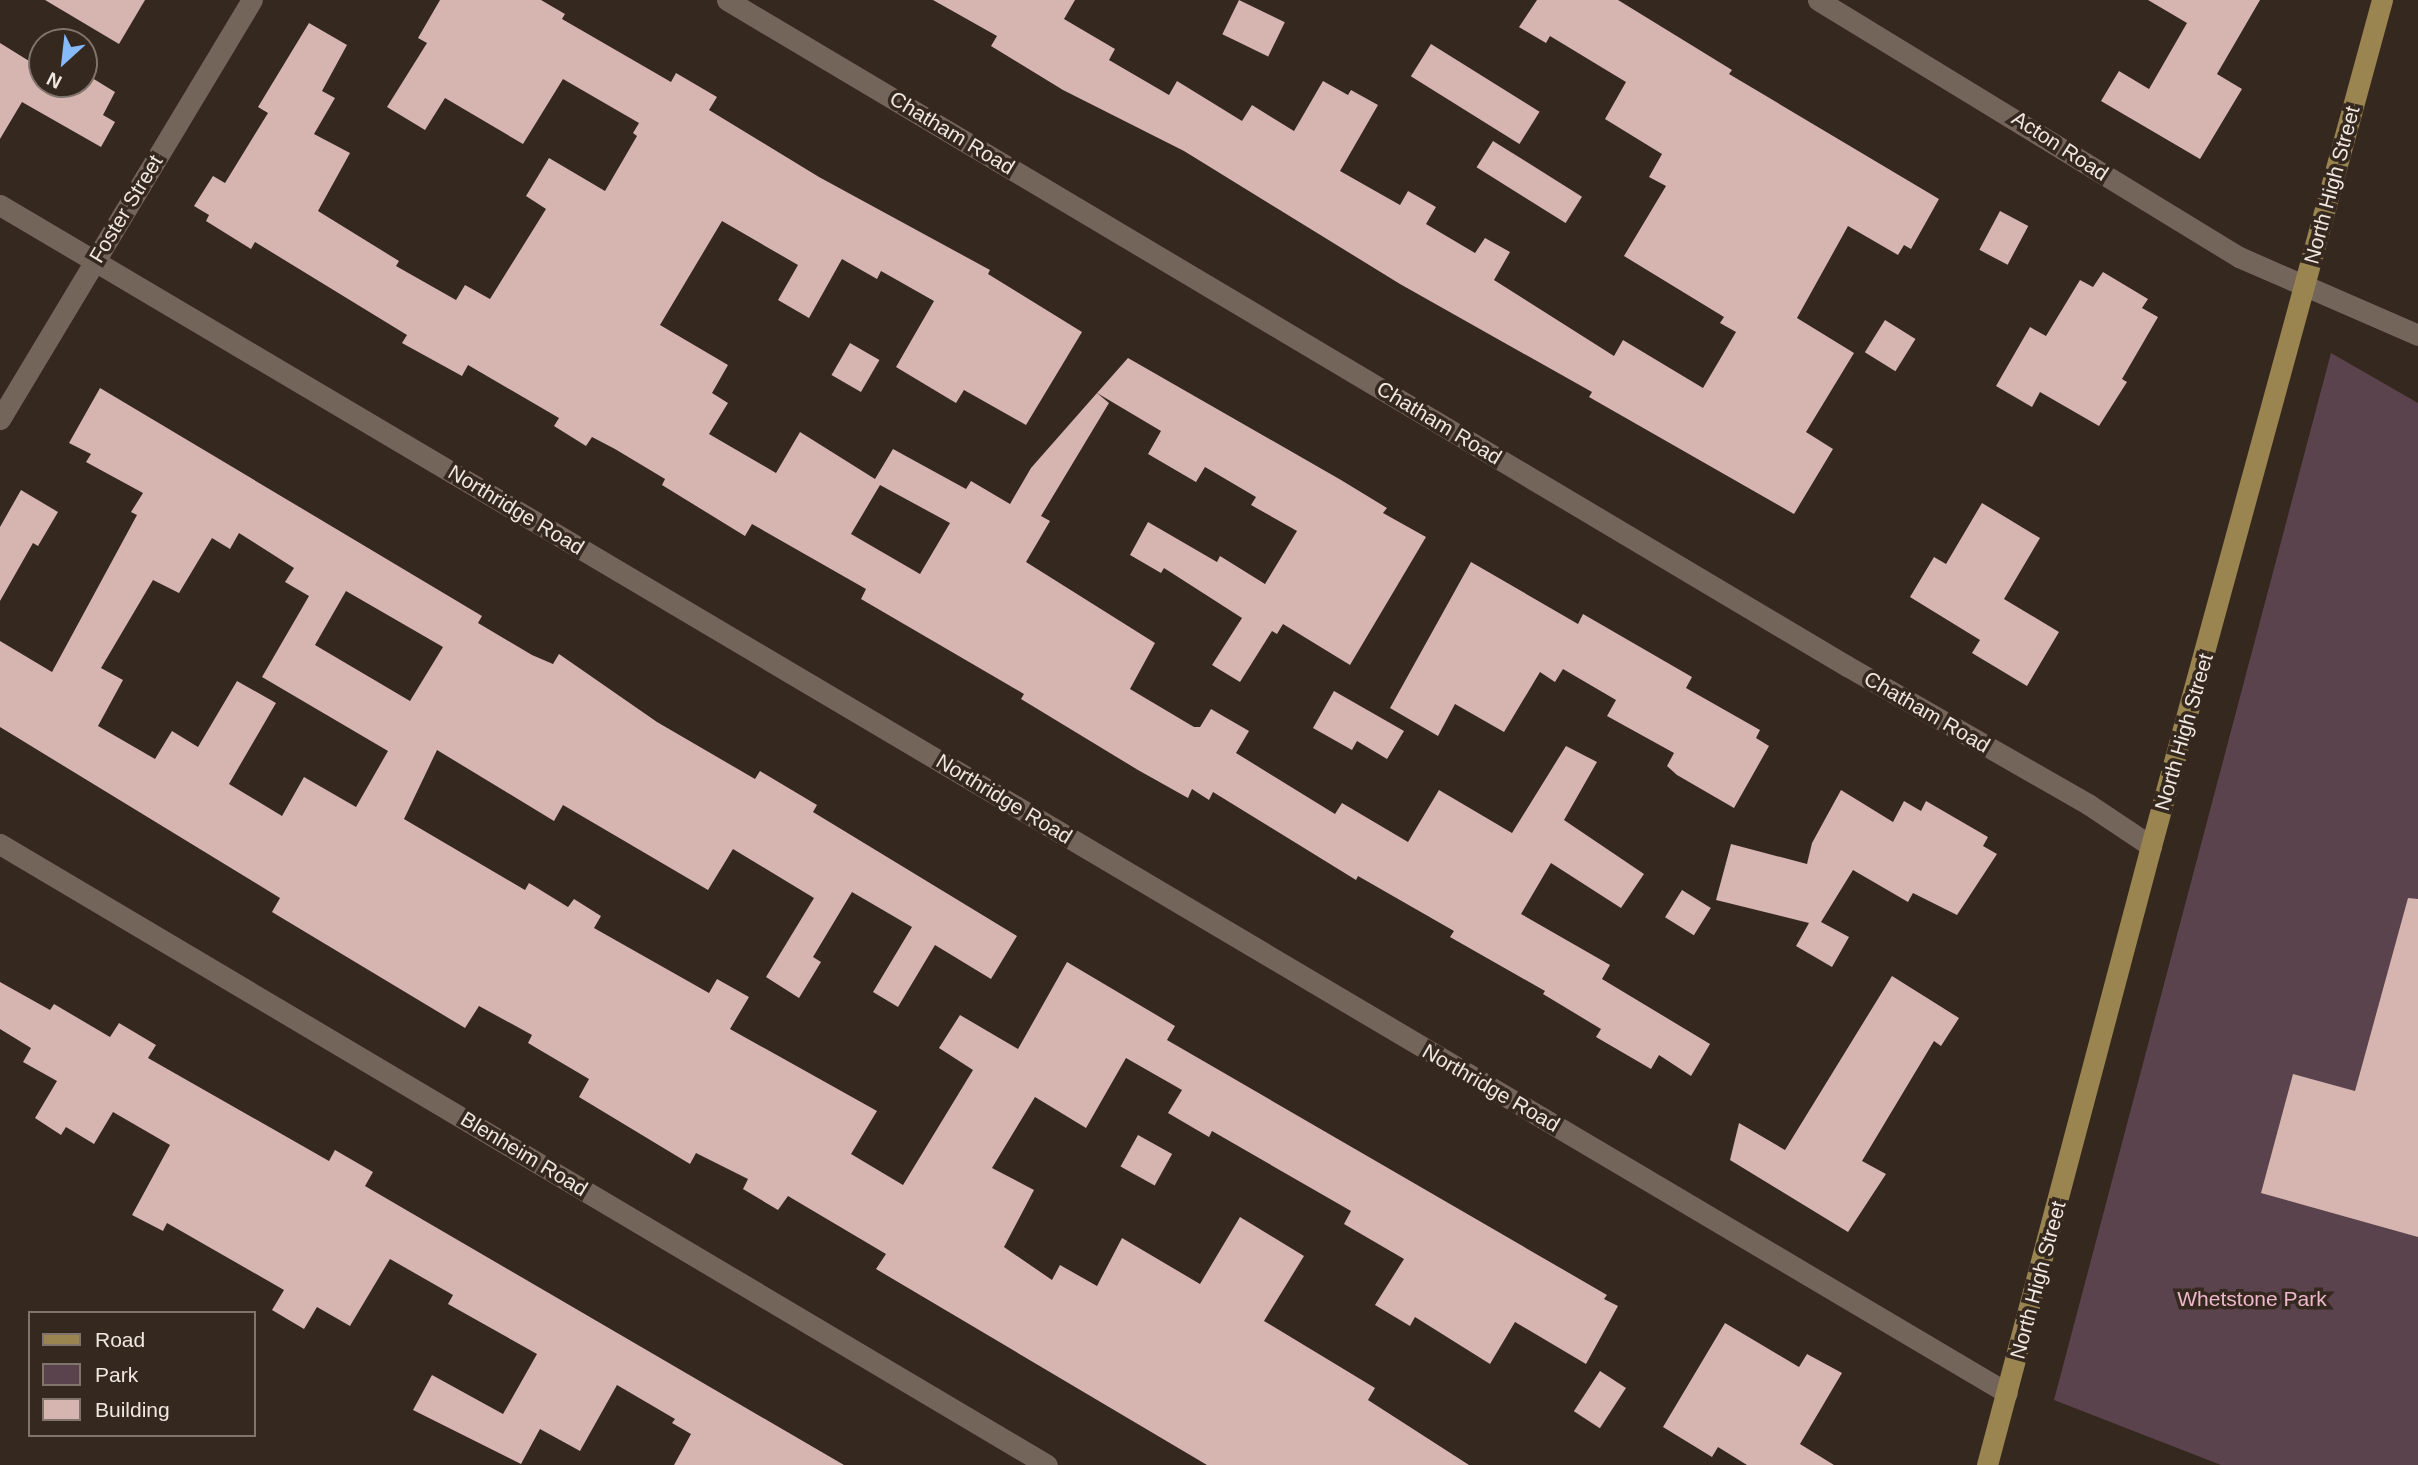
<!DOCTYPE html>
<style>
body{margin:0}
#map{position:relative;width:2418px;height:1465px;overflow:hidden;background:#35281f;font-family:Arial,sans-serif}
div>[style]{position:absolute}
[style*='--x']{left:calc(var(--x)*1px);top:calc(var(--y)*1px);width:calc(var(--w)*1px);rotate:calc(var(--a)*1deg)}
.green>*{inset:0;background:#5b434d}
.building>*{inset:0;background:#d6b4b0;transform-origin:0 0}
.minor>*{height:21px;margin:-10.5px;padding:0 10.5px;transform-origin:10.5px;border-radius:10.5px;background:#74655a}
.major>*{height:21px;margin:-10.5px;padding:0 10.5px;transform-origin:10.5px;border-radius:10.5px;background:#9a8550}
span{translate:-50% -50%;white-space:nowrap;text-align:center;line-height:1.15;-webkit-text-stroke:7px #35281f;paint-order:stroke}
.street-label{font-size:21px;color:#f0e7e0}
.park-label{font-size:21px;color:#eeb7cd}
.legend{position:absolute;left:28px;top:1311px;width:228px;height:126px;box-sizing:border-box;background:#35281f;border:2px solid #80746c;margin:0;padding:9px 12px;list-style:none;font-size:21px;color:#f0e7e0}
.legend li{display:flex;align-items:center;gap:14px;height:35px}
.legend b{width:35px;border:2px solid #80746c}
.north{position:absolute;left:28px;top:28px;width:70px;height:70px;box-sizing:border-box;background:#35281f;border:2px solid #80746c;border-radius:50%;rotate:207deg;font-size:19px;font-weight:700;line-height:28px;text-align:center;color:#f0e7e0}
.north::after{content:'';display:block;margin:auto;width:24px;height:32px;background:#86bbfb;clip-path:polygon(50% 0,100% 100%,50% 72%,0 100%)}
</style>
<div id="map">
<div class="green">
<i style="clip-path:polygon(2331px 353px,2418px 403px,2418px 1465px,2221px 1465px,2054px 1400px)"></i>
</div>
<div class="building">
<i style="clip-path:polygon(45px 0,145px 0,119px 44px)"></i>
<i style="clip-path:polygon(evenodd,440px 0,541px 0,565px 14px,562px 19px,671px 82px,676px 73px,717px 97px,709px 110px,819px 177px,990px 270px,988px 274px,1082px 332px,1026px 425px,964px 390px,956px 403px,896px 367px,934px 301px,881px 271px,877px 279px,842px 259px,809px 318px,778px 300px,798px 265px,722px 221px,660px 325px,728px 365px,712px 393px,728px 403px,709px 434px,776px 473px,800px 432px,875px 479px,893px 449px,966px 489px,971px 481px,1010px 504px,1031px 468px,1097px 393px,1109px 403px,1041px 516px,1050px 521px,1026px 562px,1155px 643px,1130px 689px,1194px 727px,1200px 727px,1211px 709px,1249px 731px,1236px 753px,1335px 814px,1342px 803px,1408px 842px,1439px 790px,1512px 833px,1566px 746px,1597px 762px,1564px 820px,1644px 874px,1621px 908px,1551px 863px,1521px 914px,1610px 965px,1602px 979px,1710px 1044px,1691px 1076px,1659px 1055px,1651px 1069px,1596px 1037px,1601px 1029px,1543px 994px,1545px 991px,1450px 937px,1454px 931px,1358px 876px,1356px 880px,1213px 792px,1209px 800px,1192px 789px,1188px 798px,1138px 770px,1021px 699px,1024px 694px,861px 599px,866px 589px,752px 524px,745px 536px,662px 485px,665px 479px,615px 449px,592px 437px,586px 446px,554px 426px,559px 418px,468px 365px,462px 376px,402px 343px,407px 335px,255px 242px,251px 249px,206px 221px,209px 215px,194px 206px,213px 176px,225px 183px,268px 113px,258px 107px,309px 23px,347px 45px,322px 91px,335px 98px,314px 134px,350px 153px,318px 211px,399px 261px,396px 266px,456px 300px,465px 285px,490px 299px,546px 209px,526px 196px,549px 158px,605px 191px,637px 136px,633px 133px,639px 123px,563px 79px,523px 144px,445px 98px,425px 130px,387px 107px,427px 43px,418px 38px,440px 0,880px 485px,950px 523px,920px 574px,851px 534px,880px 485px)"></i>
<i style="clip-path:polygon(933px 0,1075px 0,1064px 19px,1115px 49px,1109px 60px,1169px 95px,1177px 81px,1242px 121px,1252px 105px,1294px 131px,1323px 81px,1348px 95px,1351px 90px,1378px 105px,1340px 171px,1400px 205px,1408px 191px,1436px 207px,1426px 224px,1475px 253px,1485px 238px,1510px 252px,1494px 280px,1614px 356px,1623px 340px,1703px 388px,1736px 332px,1720px 323px,1724px 317px,1624px 256px,1666px 186px,1649px 177px,1662px 154px,1605px 119px,1626px 82px,1550px 36px,1546px 43px,1519px 27px,1537px 0,1618px 0,1732px 70px,1729px 74px,1939px 199px,1911px 249px,1904px 245px,1898px 255px,1848px 226px,1797px 318px,1854px 353px,1806px 432px,1833px 449px,1794px 514px,1589px 397px,1592px 392px,1400px 284px,1184px 151px,1063px 90px,991px 46px,997px 36px)"></i>
<i style="left:1239px;top:0;width:51px;height:38px;rotate:26deg"></i>
<i style="clip-path:polygon(2148px 0,2260px 0,2217px 74px,2242px 89px,2200px 159px,2101px 101px,2119px 71px,2149px 89px,2187px 23px)"></i>
<i style="clip-path:polygon(0 43px,42px 69px,42px 84px,84px 84px,84px 73px,115px 92px,103px 115px,115px 122px,101px 147px,22px 102px,0 139px)"></i>
<i style="left:1431px;top:44px;width:128px;height:38px;rotate:32deg"></i>
<i style="left:1493px;top:141px;width:105px;height:31px;rotate:32deg"></i>
<i style="left:2000px;top:211px;width:32px;height:44px;rotate:28deg"></i>
<i style="clip-path:polygon(2103px 272px,2148px 299px,2142px 308px,2158px 317px,2122px 379px,2127px 382px,2099px 426px,2040px 392px,2032px 407px,1996px 386px,2030px 327px,2046px 336px,2080px 280px,2093px 287px)"></i>
<i style="left:1885px;top:320px;width:36px;height:38px;rotate:32deg"></i>
<i style="left:850px;top:343px;width:34px;height:37px;rotate:30deg"></i>
<i style="clip-path:polygon(1128px 358px,1341px 480px,1387px 508px,1383px 513px,1426px 537px,1350px 665px,1283px 624px,1277px 634px,1272px 631px,1240px 682px,1212px 665px,1242px 618px,1164px 568px,1161px 573px,1130px 555px,1148px 522px,1217px 562px,1220px 556px,1265px 584px,1297px 531px,1251px 505px,1256px 497px,1205px 467px,1196px 482px,1148px 454px,1161px 431px,1097px 393px)"></i>
<i style="clip-path:polygon(evenodd,100px 388px,482px 616px,478px 623px,532px 655px,553px 664px,559px 654px,657px 722px,755px 779px,760px 771px,817px 805px,813px 812px,1017px 936px,991px 979px,935px 945px,898px 1007px,873px 992px,912px 927px,852px 892px,813px 957px,821px 962px,799px 998px,766px 977px,814px 898px,733px 849px,708px 890px,563px 805px,554px 821px,437px 750px,404px 819px,525px 890px,529px 883px,568px 907px,574px 899px,601px 916px,594px 928px,709px 993px,717px 979px,749px 997px,730px 1029px,877px 1111px,851px 1154px,903px 1185px,973px 1070px,939px 1048px,960px 1015px,1018px 1049px,1067px 962px,1175px 1026px,1167px 1040px,1607px 1295px,1604px 1299px,1618px 1306px,1586px 1364px,1515px 1322px,1490px 1364px,1415px 1317px,1410px 1326px,1375px 1305px,1404px 1259px,1344px 1224px,1351px 1211px,1212px 1131px,1209px 1137px,1168px 1113px,1182px 1090px,1126px 1058px,1086px 1128px,1035px 1097px,992px 1168px,1034px 1190px,1004px 1247px,1052px 1280px,1060px 1265px,1097px 1286px,1122px 1238px,1200px 1284px,1240px 1217px,1304px 1256px,1264px 1321px,1375px 1388px,1368px 1400px,1469px 1465px,1207px 1465px,876px 1269px,886px 1254px,788px 1196px,778px 1210px,743px 1189px,748px 1179px,696px 1153px,690px 1164px,579px 1097px,589px 1079px,528px 1043px,532px 1035px,479px 1006px,465px 1028px,272px 912px,280px 898px,0 727px,0 641px,52px 672px,137px 515px,131px 512px,143px 493px,86px 462px,91px 454px,69px 443px,100px 388px,239px 533px,294px 568px,285px 582px,309px 596px,262px 677px,388px 751px,356px 807px,304px 777px,282px 816px,229px 784px,276px 703px,237px 681px,198px 747px,172px 731px,155px 759px,98px 726px,123px 680px,101px 668px,153px 580px,179px 593px,212px 538px,230px 549px,239px 533px,100px 388px,346px 591px,443px 647px,410px 701px,315px 645px,346px 591px)"></i>
<i style="clip-path:polygon(21px 490px,58px 512px,38px 546px,33px 543px,0 601px,0 527px)"></i>
<i style="clip-path:polygon(1982px 503px,2040px 538px,2004px 599px,2059px 632px,2027px 686px,1972px 653px,1980px 640px,1910px 597px,1934px 557px,1946px 564px)"></i>
<i style="clip-path:polygon(1471px 562px,1578px 624px,1583px 614px,1692px 677px,1686px 688px,1760px 730px,1756px 738px,1769px 746px,1734px 808px,1677px 775px,1667px 766px,1674px 753px,1607px 716px,1616px 700px,1563px 669px,1555px 682px,1540px 672px,1504px 732px,1455px 704px,1438px 736px,1390px 708px)"></i>
<i style="clip-path:polygon(1334px 691px,1404px 731px,1387px 759px,1357px 741px,1352px 750px,1313px 728px)"></i>
<i style="clip-path:polygon(1841px 790px,1893px 822px,1904px 801px,1921px 811px,1926px 801px,1988px 837px,1983px 846px,1997px 854px,1957px 915px,1913px 893px,1908px 902px,1853px 870px,1821px 922px,1849px 937px,1832px 967px,1796px 946px,1809px 923px,1716px 900px,1731px 844px,1807px 864px,1812px 843px)"></i>
<i style="left:1682px;top:890px;width:34px;height:32px;rotate:32deg"></i>
<i style="clip-path:polygon(2408px 898px,2418px 899px,2418px 1237px,2261px 1193px,2293px 1074px,2355px 1091px)"></i>
<i style="clip-path:polygon(1892px 976px,1959px 1018px,1941px 1046px,1934px 1041px,1862px 1161px,1886px 1174px,1848px 1232px,1730px 1160px,1739px 1123px,1785px 1150px)"></i>
<i style="clip-path:polygon(0 982px,50px 1010px,54px 1004px,110px 1037px,119px 1023px,156px 1045px,148px 1058px,329px 1161px,335px 1150px,373px 1172px,365px 1186px,844px 1465px,674px 1465px,691px 1434px,672px 1423px,675px 1419px,617px 1385px,580px 1451px,540px 1429px,521px 1464px,413px 1410px,432px 1375px,503px 1414px,537px 1354px,448px 1304px,453px 1295px,390px 1259px,350px 1326px,317px 1307px,304px 1329px,272px 1310px,284px 1290px,167px 1223px,163px 1231px,132px 1215px,170px 1145px,113px 1112px,94px 1144px,66px 1127px,61px 1135px,35px 1118px,57px 1081px,23px 1062px,31px 1048px,0 1029px)"></i>
<i style="left:1138px;top:1135px;width:39px;height:36px;rotate:29deg"></i>
<i style="clip-path:polygon(1725px 1323px,1799px 1367px,1807px 1354px,1842px 1373px,1800px 1444px,1834px 1465px,1747px 1465px,1718px 1447px,1712px 1457px,1663px 1427px)"></i>
<i style="left:1600px;top:1371px;width:31px;height:48px;rotate:33deg"></i>
</div>
<div class="minor">
<i style="--x:727;--y:0;--w:1303;--a:30.74"></i>
<i style="--x:1847;--y:666;--w:278;--a:29.8"></i>
<i style="--x:2088;--y:804;--w:76;--a:33.7"></i>
<i style="--x:1818;--y:0;--w:493;--a:31.4"></i>
<i style="--x:2239;--y:257;--w:195;--a:23.5"></i>
<i style="--x:0;--y:205;--w:2332;--a:30.62"></i>
<i style="--x:0;--y:419;--w:489;--a:-59"></i>
<i style="--x:0;--y:844;--w:1217;--a:30.67"></i>
</div>
<div class="major">
<i style="--x:1987;--y:1465;--w:640;--a:-75.16"></i>
<i style="--x:2151;--y:846;--w:877;--a:-74.73"></i>
</div>
<div class="street-label">
<span style="left:952px;top:133px;rotate:31deg">Chatham Road</span>
<span style="left:2060px;top:146px;rotate:33deg">Acton Road</span>
<span style="left:2332px;top:185px;rotate:-75deg">North High Street</span>
<span style="left:126px;top:209px;rotate:-59deg">Foster Street</span>
<span style="left:1439px;top:423px;rotate:31deg">Chatham Road</span>
<span style="left:516px;top:510px;rotate:31deg">Northridge Road</span>
<span style="left:1927px;top:712px;rotate:30deg">Chatham Road</span>
<span style="left:2184px;top:732px;rotate:-74deg">North High Street</span>
<span style="left:1004px;top:799px;rotate:31deg">Northridge Road</span>
<span style="left:1491px;top:1088px;rotate:30deg">Northridge Road</span>
<span style="left:524px;top:1154px;rotate:31deg">Blenheim Road</span>
<span style="left:2038px;top:1280px;rotate:-75deg">North High Street</span>
</div>
<div class="park-label">
<span style="left:2252px;top:1299px">Whetstone Park</span>
</div>
<ul class="legend">
<li><b style="height:9px;background:#9a8550"></b>Road</li>
<li><b style="height:19px;background:#5b434d"></b>Park</li>
<li><b style="height:19px;background:#d6b4b0"></b>Building</li>
</ul>
<div class="north">N</div>
</div>
